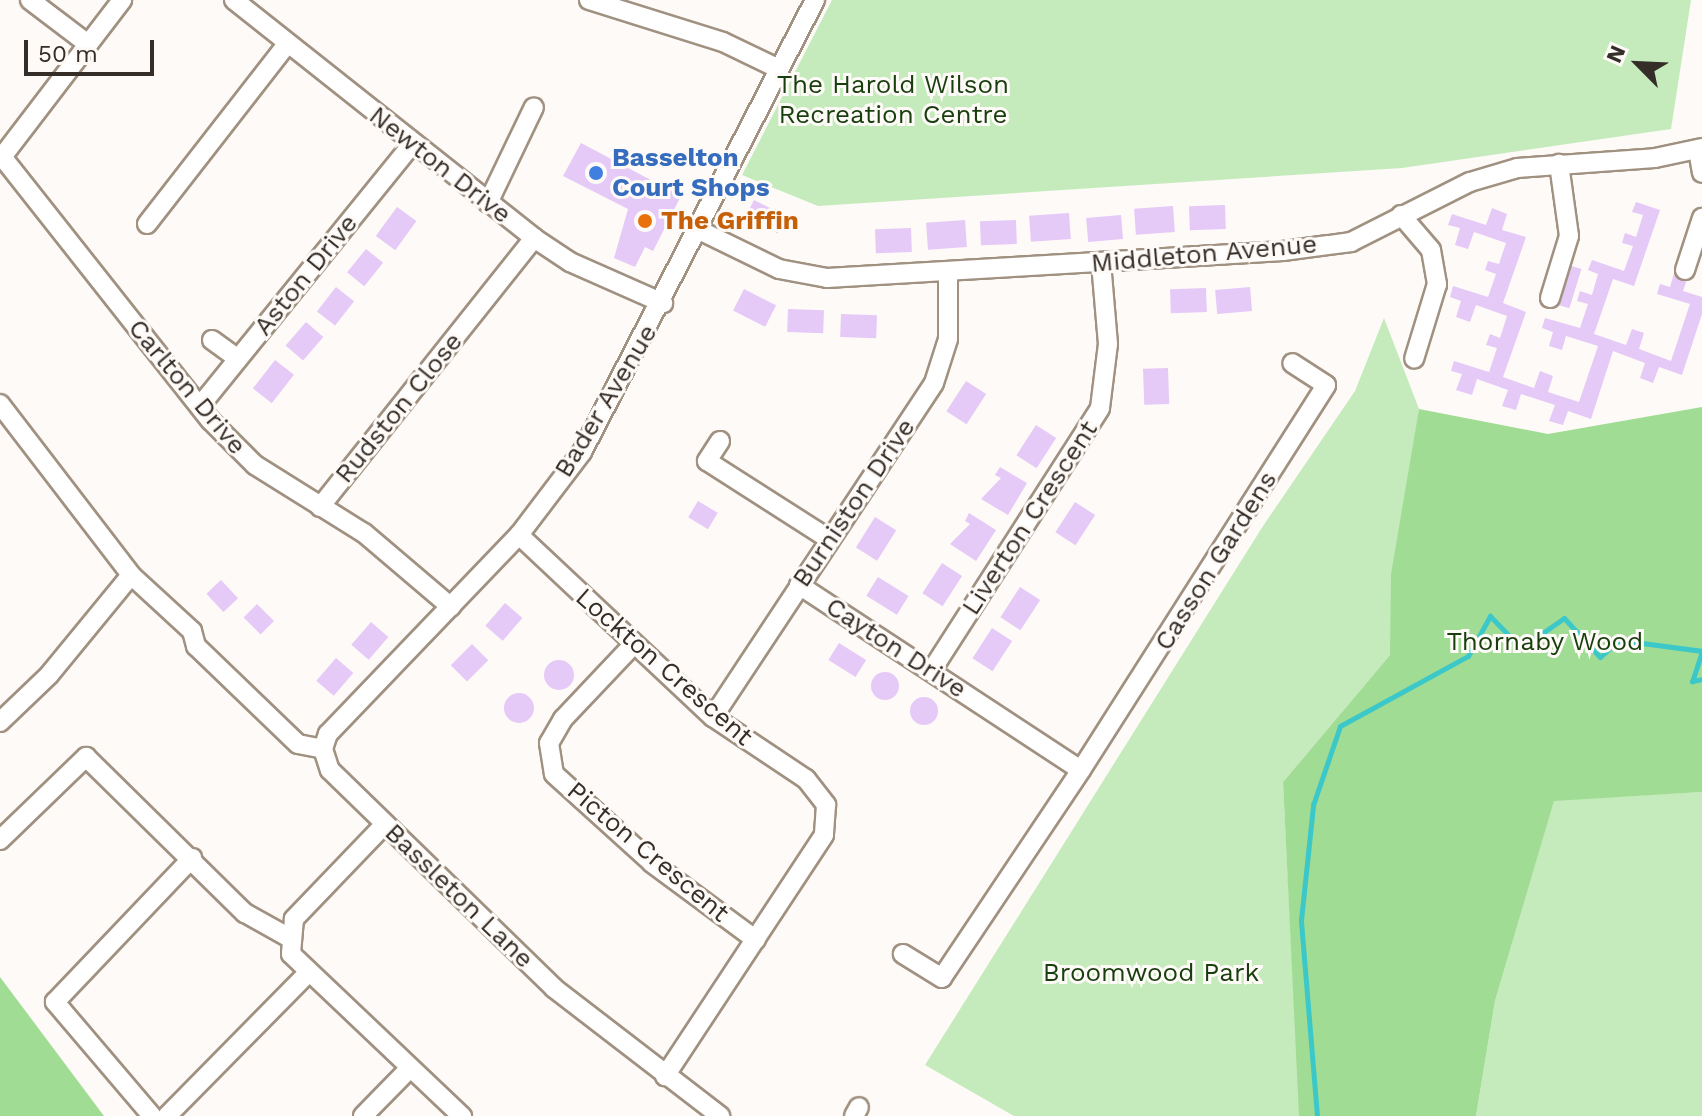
<!DOCTYPE html>
<style>
body{margin:0}
#map{position:relative;width:1702px;height:1116px;overflow:hidden;background:#fefaf7;font-family:"Work Sans",sans-serif}
div>[style]{position:absolute}
[style*='--x']{left:calc(var(--x)*1px);top:calc(var(--y)*1px);width:calc(var(--w)*1px);rotate:calc(var(--a)*1deg)}
.green>*{inset:0;background:#c5ebbd}
.forest>*{inset:0;background:#a1dc94}
.stream>*{height:5px;margin:-2.5px;padding:0 2.5px;transform-origin:2.5px;border-radius:2.5px;background:#3cc8c9}
.building>*{inset:0;background:#e5c9f7;transform-origin:0 0}
.round{border-radius:50%}
.roads{filter:drop-shadow(2px 0 #a09181) drop-shadow(-2px 0 #a09181) drop-shadow(0 2px #a09181) drop-shadow(0 -2px #a09181)}
.minor>*{height:18px;margin:-9px;padding:0 9px;transform-origin:9px;border-radius:9px;background:#fff}
.dots>*{width:22px;height:22px;translate:-50% -50%;box-sizing:border-box;border:4px solid #fefaf7;border-radius:50%}
span{translate:-50% -50%;white-space:nowrap;text-align:center;line-height:1.15;-webkit-text-stroke:6px #fefaf7;paint-order:stroke}
.park-label{font-size:26px;color:#183e0e}
.shop-label{font-size:26px;color:#366cbe;font-weight:700}
.left{translate:0 -50%;text-align:left}
.street-label{font-size:26px;color:#352e28}
.food-label{font-size:26px;color:#c56008;font-weight:700}
.north{position:absolute;left:1598px;top:24px;width:80px;height:80px;-webkit-text-stroke:6px #fefaf7;paint-order:stroke;rotate:294deg;font-size:22px;font-weight:700;line-height:32px;text-align:center;color:#352e28}
.north::after{content:'';display:block;margin:auto;width:28px;height:36px;background:#352e28;clip-path:polygon(50% 0,100% 100%,50% 72%,0 100%)}
.scale{position:absolute;left:24px;top:40px;width:130px;height:36px;box-sizing:border-box;border:4px solid #352e28;border-top:0;padding-left:10px;font-size:24px;line-height:28px;white-space:nowrap;color:#352e28;-webkit-text-stroke:6px #fefaf7;paint-order:stroke}
</style>
<div id="map">
<div class="green">
<i style="clip-path:polygon(832px 0,1691px 0,1671px 129px,1402px 168px,818px 206px,742px 175px)"></i>
<i style="clip-path:polygon(1384px 318px,1419px 409px,1390px 655px,1283px 782px,1300px 1116px,1014px 1116px,925px 1065px,1263px 526px,1355px 391px)"></i>
<i style="clip-path:polygon(1702px 792px,1702px 1116px,1476px 1116px,1495px 1001px,1554px 800px)"></i>
</div>
<div class="forest">
<i style="clip-path:polygon(1702px 407px,1702px 792px,1554px 801px,1495px 1001px,1476px 1116px,1299px 1116px,1283px 782px,1390px 655px,1391px 574px,1419px 409px,1548px 434px)"></i>
<i style="clip-path:polygon(0 977px,104px 1116px,0 1116px)"></i>
</div>
<div class="stream">
<i style="--x:1317;--y:1116;--w:197;--a:-94.7"></i>
<i style="--x:1301;--y:920;--w:116;--a:-84"></i>
<i style="--x:1313;--y:805;--w:83;--a:-71.1"></i>
<i style="--x:1340;--y:726;--w:146;--a:-28.7"></i>
<i style="--x:1468;--y:656;--w:46;--a:-61.2"></i>
<i style="--x:1490;--y:616;--w:45;--a:45.9"></i>
<i style="--x:1521;--y:648;--w:52;--a:-34.9"></i>
<i style="--x:1564;--y:618;--w:53;--a:47.3"></i>
<i style="--x:1600;--y:657;--w:25;--a:-42"></i>
<i style="--x:1619;--y:640;--w:84;--a:7.5"></i>
<i style="--x:1702;--y:651;--w:32;--a:108"></i>
<i style="--x:1692;--y:681;--w:10;--a:-11"></i>
</div>
<div class="building">
<i style="clip-path:polygon(581px 143px,681px 196px,653px 251px,645px 247px,635px 267px,614px 258px,628px 209px,563px 176px)"></i>
<i style="left:754px;top:200px;width:36px;height:19px;rotate:27deg"></i>
<i style="clip-path:polygon(1636px 202px,1660px 210px,1634px 286px,1613px 279px,1594px 334px,1626px 345px,1632px 329px,1644px 333px,1639px 349px,1671px 361px,1690px 304px,1657px 294px,1660px 284px,1670px 287px,1675px 270px,1689px 274px,1683px 291px,1702px 297px,1702px 314px,1682px 375px,1659px 367px,1653px 383px,1640px 378px,1645px 363px,1613px 351px,1591px 419px,1568px 411px,1563px 425px,1549px 421px,1555px 405px,1521px 394px,1516px 410px,1502px 406px,1508px 390px,1477px 379px,1472px 395px,1456px 390px,1462px 374px,1451px 371px,1454px 361px,1489px 372px,1497px 348px,1486px 345px,1490px 334px,1500px 338px,1507px 316px,1476px 305px,1470px 322px,1456px 317px,1461px 301px,1450px 297px,1453px 286px,1488px 297px,1496px 274px,1485px 270px,1488px 261px,1499px 264px,1506px 243px,1474px 232px,1468px 249px,1455px 245px,1460px 228px,1448px 225px,1452px 214px,1486px 225px,1492px 208px,1507px 214px,1502px 230px,1526px 237px,1503px 303px,1526px 312px,1503px 377px,1534px 388px,1540px 371px,1553px 376px,1548px 392px,1579px 402px,1598px 346px,1566px 336px,1562px 350px,1549px 346px,1553px 332px,1542px 328px,1545px 318px,1580px 328px,1588px 304px,1577px 301px,1580px 291px,1592px 295px,1598px 274px,1588px 270px,1592px 260px,1624px 271px,1633px 246px,1622px 243px,1625px 233px,1636px 237px,1643px 215px,1632px 212px)"></i>
<i style="left:1225px;top:205px;width:24px;height:36px;rotate:88deg"></i>
<i style="left:1173px;top:206px;width:26px;height:39px;rotate:86deg"></i>
<i style="left:397px;top:207px;width:24px;height:36px;rotate:36deg"></i>
<i style="left:1069px;top:213px;width:26px;height:40px;rotate:86deg"></i>
<i style="left:1121px;top:215px;width:24px;height:35px;rotate:85deg"></i>
<i style="left:965px;top:220px;width:27px;height:39px;rotate:86deg"></i>
<i style="left:1016px;top:220px;width:24px;height:36px;rotate:88deg"></i>
<i style="left:911px;top:228px;width:24px;height:36px;rotate:88deg"></i>
<i style="left:366px;top:249px;width:22px;height:30px;rotate:39deg"></i>
<i style="left:1568px;top:265px;width:14px;height:41px;rotate:17deg"></i>
<i style="left:336px;top:287px;width:23px;height:31px;rotate:38deg"></i>
<i style="left:1250px;top:287px;width:24px;height:35px;rotate:85deg"></i>
<i style="left:1206px;top:288px;width:24px;height:36px;rotate:88deg"></i>
<i style="left:744px;top:289px;width:36px;height:24px;rotate:27deg"></i>
<i style="left:788px;top:309px;width:36px;height:23px;rotate:2deg"></i>
<i style="left:841px;top:314px;width:36px;height:23px;rotate:2deg"></i>
<i style="left:306px;top:322px;width:23px;height:31px;rotate:41deg"></i>
<i style="left:275px;top:360px;width:24px;height:36px;rotate:38deg"></i>
<i style="left:1168px;top:368px;width:36px;height:25px;rotate:88deg"></i>
<i style="left:966px;top:381px;width:24px;height:36px;rotate:33deg"></i>
<i style="left:1036px;top:425px;width:24px;height:36px;rotate:33deg"></i>
<i style="clip-path:polygon(1000px 467px,1027px 483px,1008px 515px,981px 499px,1001px 478px,995px 475px)"></i>
<i style="left:698px;top:501px;width:23px;height:19px;rotate:31deg"></i>
<i style="left:1075px;top:502px;width:24px;height:36px;rotate:33deg"></i>
<i style="clip-path:polygon(969px 513px,996px 530px,976px 561px,950px 544px,970px 524px,965px 521px)"></i>
<i style="left:875px;top:517px;width:25px;height:36px;rotate:32deg"></i>
<i style="left:942px;top:563px;width:24px;height:36px;rotate:33deg"></i>
<i style="left:878px;top:577px;width:36px;height:22px;rotate:32deg"></i>
<i style="left:221px;top:580px;width:25px;height:20px;rotate:47deg"></i>
<i style="left:1020px;top:587px;width:24px;height:36px;rotate:33deg"></i>
<i style="left:505px;top:603px;width:23px;height:30px;rotate:41deg"></i>
<i style="left:257px;top:604px;width:24px;height:19px;rotate:45deg"></i>
<i style="left:371px;top:622px;width:23px;height:30px;rotate:41deg"></i>
<i style="left:992px;top:628px;width:24px;height:36px;rotate:33deg"></i>
<i style="left:839px;top:643px;width:32px;height:20px;rotate:32deg"></i>
<i style="left:472px;top:644px;width:23px;height:30px;rotate:45deg"></i>
<i style="left:336px;top:658px;width:23px;height:30px;rotate:41deg"></i>
<i class="round" style="left:544px;top:660px;width:30px;height:30px"></i>
<i class="round" style="left:871px;top:672px;width:28px;height:28px"></i>
<i class="round" style="left:504px;top:693px;width:30px;height:30px"></i>
<i class="round" style="left:910px;top:697px;width:28px;height:28px"></i>
</div>
<div class="roads">
<div class="minor">
<i style="--x:30;--y:0;--w:73;--a:37.2"></i>
<i style="--x:234;--y:0;--w:383;--a:38.4"></i>
<i style="--x:534;--y:238;--w:43;--a:33.7"></i>
<i style="--x:570;--y:262;--w:102;--a:23.8"></i>
<i style="--x:589;--y:0;--w:140;--a:17.4"></i>
<i style="--x:723;--y:42;--w:62;--a:25.7"></i>
<i style="--x:1698;--y:150;--w:23;--a:80"></i>
<i style="--x:0;--y:154;--w:340;--a:51.7"></i>
<i style="--x:211;--y:421;--w:62;--a:45"></i>
<i style="--x:255;--y:465;--w:128;--a:32"></i>
<i style="--x:364;--y:533;--w:114;--a:40.4"></i>
<i style="--x:2;--y:157;--w:198;--a:-52.6"></i>
<i style="--x:488;--y:203;--w:106;--a:-64.4"></i>
<i style="--x:1401;--y:215;--w:46;--a:49.4"></i>
<i style="--x:1431;--y:250;--w:35;--a:80"></i>
<i style="--x:1437;--y:284;--w:78;--a:107"></i>
<i style="--x:147;--y:224;--w:229;--a:-52.1"></i>
<i style="--x:699;--y:230;--w:89;--a:26"></i>
<i style="--x:779;--y:269;--w:49;--a:10.6"></i>
<i style="--x:827;--y:278;--w:457;--a:-3.4"></i>
<i style="--x:1283;--y:251;--w:69;--a:-7.5"></i>
<i style="--x:1351;--y:242;--w:133;--a:-26.8"></i>
<i style="--x:1470;--y:182;--w:49;--a:-16.6"></i>
<i style="--x:1517;--y:168;--w:138;--a:-4.1"></i>
<i style="--x:1655;--y:158;--w:48;--a:-12"></i>
<i style="--x:1685;--y:270;--w:55;--a:-71.9"></i>
<i style="--x:1550;--y:298;--w:65;--a:-73"></i>
<i style="--x:1569;--y:236;--w:73;--a:-97.9"></i>
<i style="--x:212;--y:340;--w:32;--a:36"></i>
<i style="--x:0;--y:404;--w:215;--a:52.5"></i>
<i style="--x:131;--y:575;--w:83;--a:42.6"></i>
<i style="--x:192;--y:631;--w:16;--a:75"></i>
<i style="--x:196;--y:646;--w:141;--a:43.9"></i>
<i style="--x:298;--y:744;--w:25;--a:11"></i>
<i style="--x:200;--y:406;--w:337;--a:-51"></i>
<i style="--x:720;--y:441;--w:24;--a:123"></i>
<i style="--x:707;--y:461;--w:145;--a:32.6"></i>
<i style="--x:320;--y:507;--w:344;--a:-51.5"></i>
<i style="--x:519;--y:535;--w:266;--a:43.2"></i>
<i style="--x:713;--y:717;--w:112;--a:33.7"></i>
<i style="--x:806;--y:779;--w:33;--a:52"></i>
<i style="--x:826;--y:805;--w:30;--a:94"></i>
<i style="--x:824;--y:835;--w:289;--a:123.4"></i>
<i style="--x:799;--y:585;--w:337;--a:33.3"></i>
<i style="--x:1081;--y:770;--w:250;--a:123.8"></i>
<i style="--x:942;--y:978;--w:46;--a:-148.4"></i>
<i style="--x:633;--y:645;--w:102;--a:133.4"></i>
<i style="--x:563;--y:719;--w:28;--a:120"></i>
<i style="--x:549;--y:743;--w:31;--a:81"></i>
<i style="--x:554;--y:774;--w:132;--a:42.2"></i>
<i style="--x:652;--y:863;--w:129;--a:36.5"></i>
<i style="--x:932;--y:670;--w:311;--a:-57.3"></i>
<i style="--x:1100;--y:408;--w:64;--a:-82.9"></i>
<i style="--x:1108;--y:344;--w:81;--a:-94.9"></i>
<i style="--x:713;--y:717;--w:400;--a:-56.5"></i>
<i style="--x:934;--y:383;--w:46;--a:-72.3"></i>
<i style="--x:948;--y:339;--w:67;--a:-90"></i>
<i style="--x:0;--y:722;--w:68;--a:-43.8"></i>
<i style="--x:49;--y:675;--w:129;--a:-50.6"></i>
<i style="--x:323;--y:749;--w:16;--a:-72"></i>
<i style="--x:328;--y:734;--w:276;--a:-46.2"></i>
<i style="--x:519;--y:535;--w:104;--a:-52.8"></i>
<i style="--x:582;--y:452;--w:509;--a:-62.73"></i>
<i style="--x:323;--y:749;--w:22;--a:72"></i>
<i style="--x:330;--y:770;--w:313;--a:44.2"></i>
<i style="--x:554;--y:988;--w:210;--a:37.6"></i>
<i style="--x:1081;--y:770;--w:456;--a:-57.5"></i>
<i style="--x:1326;--y:385;--w:40;--a:-147.1"></i>
<i style="--x:385;--y:824;--w:132;--a:133.8"></i>
<i style="--x:294;--y:919;--w:35;--a:95"></i>
<i style="--x:291;--y:954;--w:236;--a:43.5"></i>
<i style="--x:0;--y:840;--w:120;--a:-44"></i>
<i style="--x:86;--y:757;--w:223;--a:44.5"></i>
<i style="--x:245;--y:913;--w:49;--a:29.2"></i>
<i style="--x:152;--y:1116;--w:150;--a:-130.4"></i>
<i style="--x:55;--y:1002;--w:199;--a:-46.4"></i>
<i style="--x:167;--y:1116;--w:202;--a:-45.4"></i>
<i style="--x:363;--y:1116;--w:66;--a:-45.6"></i>
<i style="--x:854;--y:1116;--w:10;--a:-61"></i>
</div>
</div>
<div class="dots">
<i style="left:596px;top:173px;background:#3f7fe0"></i>
<i style="left:645px;top:221px;background:#e8710a"></i>
</div>
<div class="park-label">
<span style="left:893px;top:100px">The Harold Wilson<br>Recreation Centre</span>
<span style="left:1545px;top:642px">Thornaby Wood</span>
<span style="left:1151px;top:973px">Broomwood Park</span>
</div>
<div class="shop-label">
<span class="left" style="left:612px;top:173px">Basselton<br>Court Shops</span>
</div>
<div class="street-label">
<span style="left:440px;top:165px;rotate:38deg">Newton Drive</span>
<span style="left:1204px;top:254px;rotate:-5deg">Middleton Avenue</span>
<span style="left:306px;top:275px;rotate:-51deg">Aston Drive</span>
<span style="left:187px;top:387px;rotate:50deg">Carlton Drive</span>
<span style="left:606px;top:401px;rotate:-59deg">Bader Avenue</span>
<span style="left:399px;top:408px;rotate:-51deg">Rudston Close</span>
<span style="left:854px;top:503px;rotate:-56deg">Burniston Drive</span>
<span style="left:1030px;top:518px;rotate:-57deg">Liverton Crescent</span>
<span style="left:1216px;top:561px;rotate:-58deg">Casson Gardens</span>
<span style="left:896px;top:648px;rotate:33deg">Cayton Drive</span>
<span style="left:664px;top:667px;rotate:41deg">Lockton Crescent</span>
<span style="left:648px;top:852px;rotate:40deg">Picton Crescent</span>
<span style="left:459px;top:896px;rotate:44deg">Bassleton Lane</span>
</div>
<div class="food-label">
<span class="left" style="left:661px;top:221px">The Griffin</span>
</div>
<div class="north">N</div>
<div class="scale">50 m</div>
</div>
